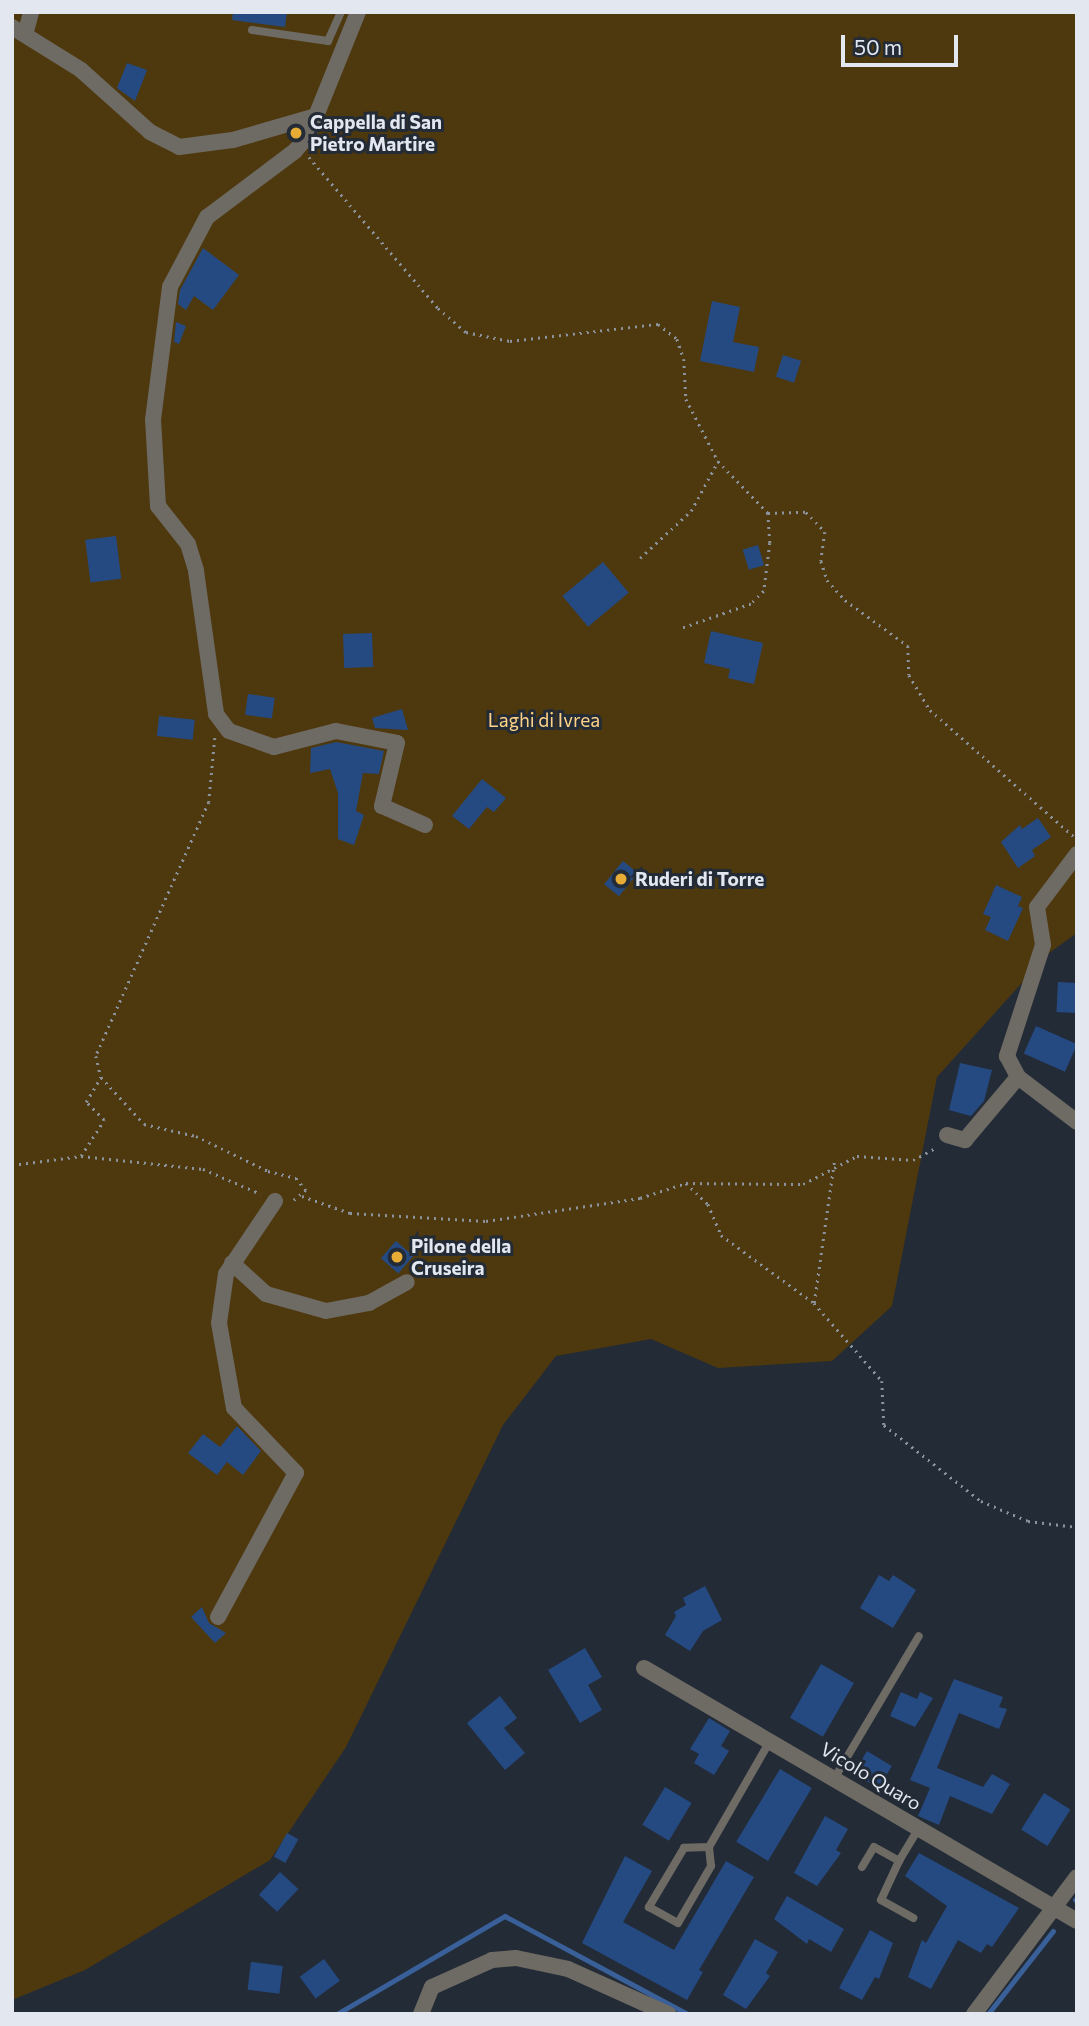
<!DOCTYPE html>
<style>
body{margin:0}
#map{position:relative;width:1089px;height:2026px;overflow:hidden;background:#232b36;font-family:Commissioner,sans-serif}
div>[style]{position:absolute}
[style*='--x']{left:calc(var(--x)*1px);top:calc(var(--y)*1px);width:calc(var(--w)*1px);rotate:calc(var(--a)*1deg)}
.green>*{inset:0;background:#4e380e}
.stream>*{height:4.5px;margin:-2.25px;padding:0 2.25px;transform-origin:2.25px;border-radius:2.25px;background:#396099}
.building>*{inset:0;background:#254a82;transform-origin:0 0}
.path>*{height:2.5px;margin-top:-1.25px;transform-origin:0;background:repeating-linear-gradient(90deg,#8c939c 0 2px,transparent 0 7px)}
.lane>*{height:8px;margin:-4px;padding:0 4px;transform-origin:4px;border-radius:4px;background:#6e6a64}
.street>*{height:16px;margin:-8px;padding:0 8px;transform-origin:8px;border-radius:8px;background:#6e6a64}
.dots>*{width:19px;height:19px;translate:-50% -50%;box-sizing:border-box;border:4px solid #232b36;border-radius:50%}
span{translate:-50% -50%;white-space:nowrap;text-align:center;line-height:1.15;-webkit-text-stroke:6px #232b36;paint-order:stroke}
.poi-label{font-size:19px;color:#e3e8f0;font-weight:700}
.left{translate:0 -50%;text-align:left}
.park-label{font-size:19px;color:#ffd387}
.street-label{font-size:19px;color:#e3e8f0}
.frame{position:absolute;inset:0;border:14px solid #e3e8f0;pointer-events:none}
.scale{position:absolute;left:841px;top:35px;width:117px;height:32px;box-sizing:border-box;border:4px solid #e3e8f0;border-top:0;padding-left:9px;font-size:21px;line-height:24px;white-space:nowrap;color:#e3e8f0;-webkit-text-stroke:5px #232b36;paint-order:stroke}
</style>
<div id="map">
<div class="green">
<i style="clip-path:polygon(12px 12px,1077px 12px,1077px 933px,1049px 953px,937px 1077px,892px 1306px,832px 1361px,718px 1368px,651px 1339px,556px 1356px,503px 1425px,346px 1747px,270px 1860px,85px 1970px,12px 2000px)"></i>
</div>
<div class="stream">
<i style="--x:1075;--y:1900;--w:3;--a:-45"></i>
<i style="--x:337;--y:2014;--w:194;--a:-30.3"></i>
<i style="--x:505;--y:1916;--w:208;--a:28.2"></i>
<i style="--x:988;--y:2014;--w:105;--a:-51.9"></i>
</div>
<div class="building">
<i style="clip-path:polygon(233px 12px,287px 12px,285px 27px,232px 20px)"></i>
<i style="clip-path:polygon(127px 63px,147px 70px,135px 101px,117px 88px)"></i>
<i style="clip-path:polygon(203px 248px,239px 275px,213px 310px,194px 296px,186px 310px,178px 304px,180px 290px)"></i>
<i style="clip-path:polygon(712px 301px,740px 307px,733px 342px,759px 347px,754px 372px,700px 361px)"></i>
<i style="clip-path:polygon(176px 322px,186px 326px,179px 344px,174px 342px)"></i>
<i style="left:783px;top:355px;width:19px;height:23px;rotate:18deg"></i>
<i style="left:116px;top:536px;width:43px;height:31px;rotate:83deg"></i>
<i style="left:758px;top:545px;width:21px;height:16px;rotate:73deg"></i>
<i style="left:603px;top:562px;width:40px;height:53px;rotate:50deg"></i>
<i style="clip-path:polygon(711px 631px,763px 643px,754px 684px,728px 678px,730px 669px,704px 663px)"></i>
<i style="left:372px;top:633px;width:34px;height:29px;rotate:88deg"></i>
<i style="left:248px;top:694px;width:27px;height:21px;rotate:8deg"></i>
<i style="clip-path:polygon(402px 709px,408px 730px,375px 728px,372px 718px)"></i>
<i style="left:159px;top:716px;width:36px;height:20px;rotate:6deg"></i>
<i style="clip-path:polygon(336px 742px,384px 751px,379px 774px,363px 773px,356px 811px,364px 815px,354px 845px,338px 839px,338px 793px,330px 769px,310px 773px,311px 748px)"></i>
<i style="clip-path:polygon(482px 779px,506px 798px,494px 812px,487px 807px,469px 829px,452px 816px)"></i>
<i style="clip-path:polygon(1038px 818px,1051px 837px,1032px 850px,1035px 856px,1018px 868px,1001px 842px,1020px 825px,1022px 829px)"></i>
<i style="left:623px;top:861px;width:19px;height:30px;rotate:39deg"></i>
<i style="clip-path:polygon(996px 885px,1022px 897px,1018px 906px,1023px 908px,1008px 941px,985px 930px,991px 917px,983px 914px)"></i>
<i style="left:1058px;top:982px;width:19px;height:30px;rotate:3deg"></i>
<i style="left:1036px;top:1026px;width:45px;height:30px;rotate:24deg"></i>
<i style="clip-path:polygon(960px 1063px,992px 1070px,984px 1101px,971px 1116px,949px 1110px)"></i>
<i style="left:396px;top:1241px;width:23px;height:23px;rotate:41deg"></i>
<i style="clip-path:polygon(237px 1426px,261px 1451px,243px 1475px,227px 1462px,217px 1475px,188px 1453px,203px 1434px,220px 1447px)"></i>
<i style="clip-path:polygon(879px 1575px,889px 1581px,893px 1575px,916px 1590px,893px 1628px,860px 1608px)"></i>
<i style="clip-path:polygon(705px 1586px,722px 1620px,703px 1631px,690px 1651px,665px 1635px,676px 1616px,674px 1612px,686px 1605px,683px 1598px)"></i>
<i style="clip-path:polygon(202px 1607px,209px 1623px,226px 1633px,215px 1643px,191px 1617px)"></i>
<i style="clip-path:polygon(585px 1648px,602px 1677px,588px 1685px,602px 1710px,580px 1723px,548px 1670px)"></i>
<i style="left:821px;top:1664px;width:38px;height:62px;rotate:30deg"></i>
<i style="clip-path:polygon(954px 1679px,1003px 1697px,999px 1707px,1007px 1709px,999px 1729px,959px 1713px,937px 1768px,983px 1787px,992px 1774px,1010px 1784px,992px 1814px,950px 1796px,939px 1825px,918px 1816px,930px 1788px,910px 1780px)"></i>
<i style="clip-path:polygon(901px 1692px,917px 1699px,920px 1692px,933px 1698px,915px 1727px,890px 1716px)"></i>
<i style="clip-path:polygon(500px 1696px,517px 1718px,504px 1728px,525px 1753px,505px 1770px,467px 1723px)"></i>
<i style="clip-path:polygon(709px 1718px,730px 1731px,721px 1746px,729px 1751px,714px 1775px,694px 1763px,699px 1754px,690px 1749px)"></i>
<i style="left:867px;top:1751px;width:29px;height:26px;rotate:31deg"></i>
<i style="left:780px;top:1769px;width:37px;height:85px;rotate:31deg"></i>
<i style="left:665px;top:1787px;width:31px;height:44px;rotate:31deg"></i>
<i style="left:1044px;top:1793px;width:31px;height:43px;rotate:32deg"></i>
<i style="clip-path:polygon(825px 1816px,848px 1829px,836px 1850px,841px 1853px,817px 1886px,794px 1873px)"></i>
<i style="left:287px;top:1833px;width:13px;height:27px;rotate:29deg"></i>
<i style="clip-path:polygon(919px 1853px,1019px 1908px,992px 1947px,987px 1944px,981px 1953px,958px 1940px,931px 1989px,908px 1977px,922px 1940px,926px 1943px,947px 1906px,905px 1876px)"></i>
<i style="clip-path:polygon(625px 1856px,652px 1871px,623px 1922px,674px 1950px,726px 1861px,754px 1877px,699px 1970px,703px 1972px,687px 2000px,582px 1943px)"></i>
<i style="left:280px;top:1872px;width:25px;height:31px;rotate:43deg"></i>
<i style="clip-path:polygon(787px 1896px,844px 1929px,831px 1952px,809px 1939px,807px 1944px,774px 1919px)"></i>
<i style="clip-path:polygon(870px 1930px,893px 1943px,879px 1979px,875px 1977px,862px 2000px,839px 1988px)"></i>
<i style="clip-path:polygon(755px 1939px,778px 1952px,766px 1973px,770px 1976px,746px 2009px,723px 1995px)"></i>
<i style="left:324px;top:1959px;width:27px;height:30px;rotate:54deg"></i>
<i style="left:251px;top:1962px;width:32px;height:28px;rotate:7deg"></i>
</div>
<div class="path">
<i style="--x:309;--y:157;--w:199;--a:49.5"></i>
<i style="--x:438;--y:308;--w:37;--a:41"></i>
<i style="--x:466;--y:332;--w:45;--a:11.6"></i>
<i style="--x:510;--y:341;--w:149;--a:-6.6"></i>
<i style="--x:658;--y:324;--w:24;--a:38"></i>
<i style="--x:677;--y:339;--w:21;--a:71"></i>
<i style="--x:684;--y:359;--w:40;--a:87.1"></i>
<i style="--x:686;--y:399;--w:70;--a:62.7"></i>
<i style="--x:718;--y:461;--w:72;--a:46.1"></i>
<i style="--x:768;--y:513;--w:30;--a:86"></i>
<i style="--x:770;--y:543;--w:48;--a:97.1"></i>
<i style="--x:764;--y:591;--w:18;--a:135"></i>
<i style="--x:751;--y:604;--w:72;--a:160.6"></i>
<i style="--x:768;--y:513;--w:38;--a:-2"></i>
<i style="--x:806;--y:512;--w:28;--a:46"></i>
<i style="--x:825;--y:532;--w:29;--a:98"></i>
<i style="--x:821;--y:561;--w:20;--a:72"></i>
<i style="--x:827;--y:580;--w:27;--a:48"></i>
<i style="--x:845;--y:600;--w:78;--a:36.1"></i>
<i style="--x:908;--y:646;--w:29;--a:88"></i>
<i style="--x:909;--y:675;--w:41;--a:59"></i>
<i style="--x:930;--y:710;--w:196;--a:41.3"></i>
<i style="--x:640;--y:558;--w:69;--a:-42.7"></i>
<i style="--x:691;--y:511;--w:57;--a:-61.6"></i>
<i style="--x:215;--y:738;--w:64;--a:95.4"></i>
<i style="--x:209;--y:802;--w:278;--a:114"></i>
<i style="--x:96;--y:1056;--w:22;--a:77"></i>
<i style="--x:101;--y:1077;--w:64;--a:47.5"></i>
<i style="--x:144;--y:1124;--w:53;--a:13"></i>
<i style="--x:196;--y:1136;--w:80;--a:25.9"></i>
<i style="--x:268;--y:1171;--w:29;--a:14"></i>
<i style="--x:296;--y:1178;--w:16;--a:50"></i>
<i style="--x:306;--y:1190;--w:20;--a:139"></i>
<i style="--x:81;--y:1156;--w:43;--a:-57.4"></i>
<i style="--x:104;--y:1120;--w:25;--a:-135"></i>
<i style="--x:86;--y:1102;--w:29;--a:-59"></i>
<i style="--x:12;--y:1165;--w:70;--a:-7.4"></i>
<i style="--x:81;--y:1156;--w:123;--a:6.1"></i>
<i style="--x:203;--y:1169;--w:63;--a:23.3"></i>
<i style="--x:686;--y:1183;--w:117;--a:0.5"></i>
<i style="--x:803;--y:1184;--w:61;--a:-27.4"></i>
<i style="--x:857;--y:1156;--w:56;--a:4.1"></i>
<i style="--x:913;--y:1160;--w:27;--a:-28"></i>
<i style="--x:302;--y:1196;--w:51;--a:19.5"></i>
<i style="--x:350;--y:1213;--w:136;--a:3.4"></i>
<i style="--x:486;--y:1221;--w:156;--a:-8.5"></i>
<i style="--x:640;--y:1198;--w:48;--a:-18.1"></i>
<i style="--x:686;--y:1183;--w:30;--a:44"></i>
<i style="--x:708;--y:1204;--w:34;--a:67"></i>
<i style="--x:721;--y:1235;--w:115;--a:36.2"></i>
<i style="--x:814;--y:1303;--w:103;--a:48.9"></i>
<i style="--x:882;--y:1381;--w:44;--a:87.4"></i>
<i style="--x:884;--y:1425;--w:123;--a:38.1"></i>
<i style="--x:981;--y:1501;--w:51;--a:23.1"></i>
<i style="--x:1028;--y:1521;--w:49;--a:7"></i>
<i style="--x:814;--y:1303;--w:142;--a:-81.9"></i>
</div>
<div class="lane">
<i style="--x:252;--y:30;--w:77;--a:8.2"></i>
<i style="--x:328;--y:41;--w:32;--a:-66"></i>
<i style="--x:834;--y:1779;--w:166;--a:-59.3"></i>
<i style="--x:709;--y:1847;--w:25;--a:178"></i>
<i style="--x:684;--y:1848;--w:69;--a:120.7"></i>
<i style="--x:649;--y:1907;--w:33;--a:29"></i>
<i style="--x:678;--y:1923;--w:66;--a:-59.9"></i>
<i style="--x:711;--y:1866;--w:19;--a:-96"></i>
<i style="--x:709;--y:1847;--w:122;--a:-60.1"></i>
<i style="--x:899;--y:1861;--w:43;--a:114.8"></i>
<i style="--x:881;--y:1900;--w:37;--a:29"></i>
<i style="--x:862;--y:1867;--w:23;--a:-59"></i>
<i style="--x:874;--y:1847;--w:29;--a:29"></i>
<i style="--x:899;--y:1861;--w:37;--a:-59"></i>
</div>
<div class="street">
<i style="--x:358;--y:12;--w:134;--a:112"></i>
<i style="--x:308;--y:136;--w:20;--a:131"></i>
<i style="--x:295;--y:151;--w:110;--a:143.1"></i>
<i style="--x:207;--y:217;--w:79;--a:117.9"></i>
<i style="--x:170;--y:287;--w:133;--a:97.3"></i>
<i style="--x:153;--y:419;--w:87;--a:86.7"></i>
<i style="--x:158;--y:506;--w:48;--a:51.7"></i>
<i style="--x:188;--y:544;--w:28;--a:73"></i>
<i style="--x:196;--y:571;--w:144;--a:82"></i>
<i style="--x:216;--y:714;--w:21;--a:53"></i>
<i style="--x:229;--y:731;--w:48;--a:19.6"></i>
<i style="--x:274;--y:747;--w:64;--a:-14.5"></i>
<i style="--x:336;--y:731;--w:62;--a:11.1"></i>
<i style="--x:397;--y:743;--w:65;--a:103.4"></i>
<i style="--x:382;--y:806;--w:47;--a:23.8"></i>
<i style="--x:12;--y:27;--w:81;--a:31.9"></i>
<i style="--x:81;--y:70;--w:93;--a:41.9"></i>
<i style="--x:150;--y:132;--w:33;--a:27"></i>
<i style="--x:179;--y:147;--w:54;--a:-7.4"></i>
<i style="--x:233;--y:140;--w:82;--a:-16.2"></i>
<i style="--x:25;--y:35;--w:24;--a:-75"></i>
<i style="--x:1077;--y:854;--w:66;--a:127"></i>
<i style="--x:1037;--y:907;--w:38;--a:81"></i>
<i style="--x:1043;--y:945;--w:117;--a:108"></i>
<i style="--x:1007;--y:1056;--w:24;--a:62"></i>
<i style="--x:1018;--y:1077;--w:74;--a:37.3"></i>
<i style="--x:947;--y:1135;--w:19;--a:16"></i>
<i style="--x:965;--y:1140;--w:82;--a:-49.9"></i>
<i style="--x:232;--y:1263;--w:46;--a:42.4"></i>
<i style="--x:266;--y:1294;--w:62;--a:15.8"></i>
<i style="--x:326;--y:1311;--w:44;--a:-10.5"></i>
<i style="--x:369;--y:1303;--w:43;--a:-28.9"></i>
<i style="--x:218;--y:1617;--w:164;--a:-61.6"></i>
<i style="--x:296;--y:1473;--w:90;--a:-133.6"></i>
<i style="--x:234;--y:1408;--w:86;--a:-100"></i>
<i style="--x:219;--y:1323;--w:49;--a:-81.9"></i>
<i style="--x:226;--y:1274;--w:88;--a:-56.1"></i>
<i style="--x:644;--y:1668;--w:501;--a:30.3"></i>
<i style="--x:421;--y:2014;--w:29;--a:-68"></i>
<i style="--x:432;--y:1987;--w:66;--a:-24.2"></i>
<i style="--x:492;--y:1960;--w:24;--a:-5"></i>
<i style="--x:516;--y:1958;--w:53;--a:11.9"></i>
<i style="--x:568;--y:1969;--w:110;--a:24.2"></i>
<i style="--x:974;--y:2014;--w:171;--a:-53.1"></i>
</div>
<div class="dots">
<i style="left:296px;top:133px;background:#e7ac36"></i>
<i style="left:621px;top:879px;background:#e7ac36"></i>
<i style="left:397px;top:1257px;background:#e7ac36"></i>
</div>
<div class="poi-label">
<span class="left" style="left:310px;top:133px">Cappella di San<br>Pietro Martire</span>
<span class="left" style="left:635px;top:879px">Ruderi di Torre</span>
<span class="left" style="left:411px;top:1257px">Pilone della<br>Cruseira</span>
</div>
<div class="park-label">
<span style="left:544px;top:720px">Laghi di Ivrea</span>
</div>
<div class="street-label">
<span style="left:871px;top:1776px;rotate:31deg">Vicolo Quaro</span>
</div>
<div class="frame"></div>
<div class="scale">50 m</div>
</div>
